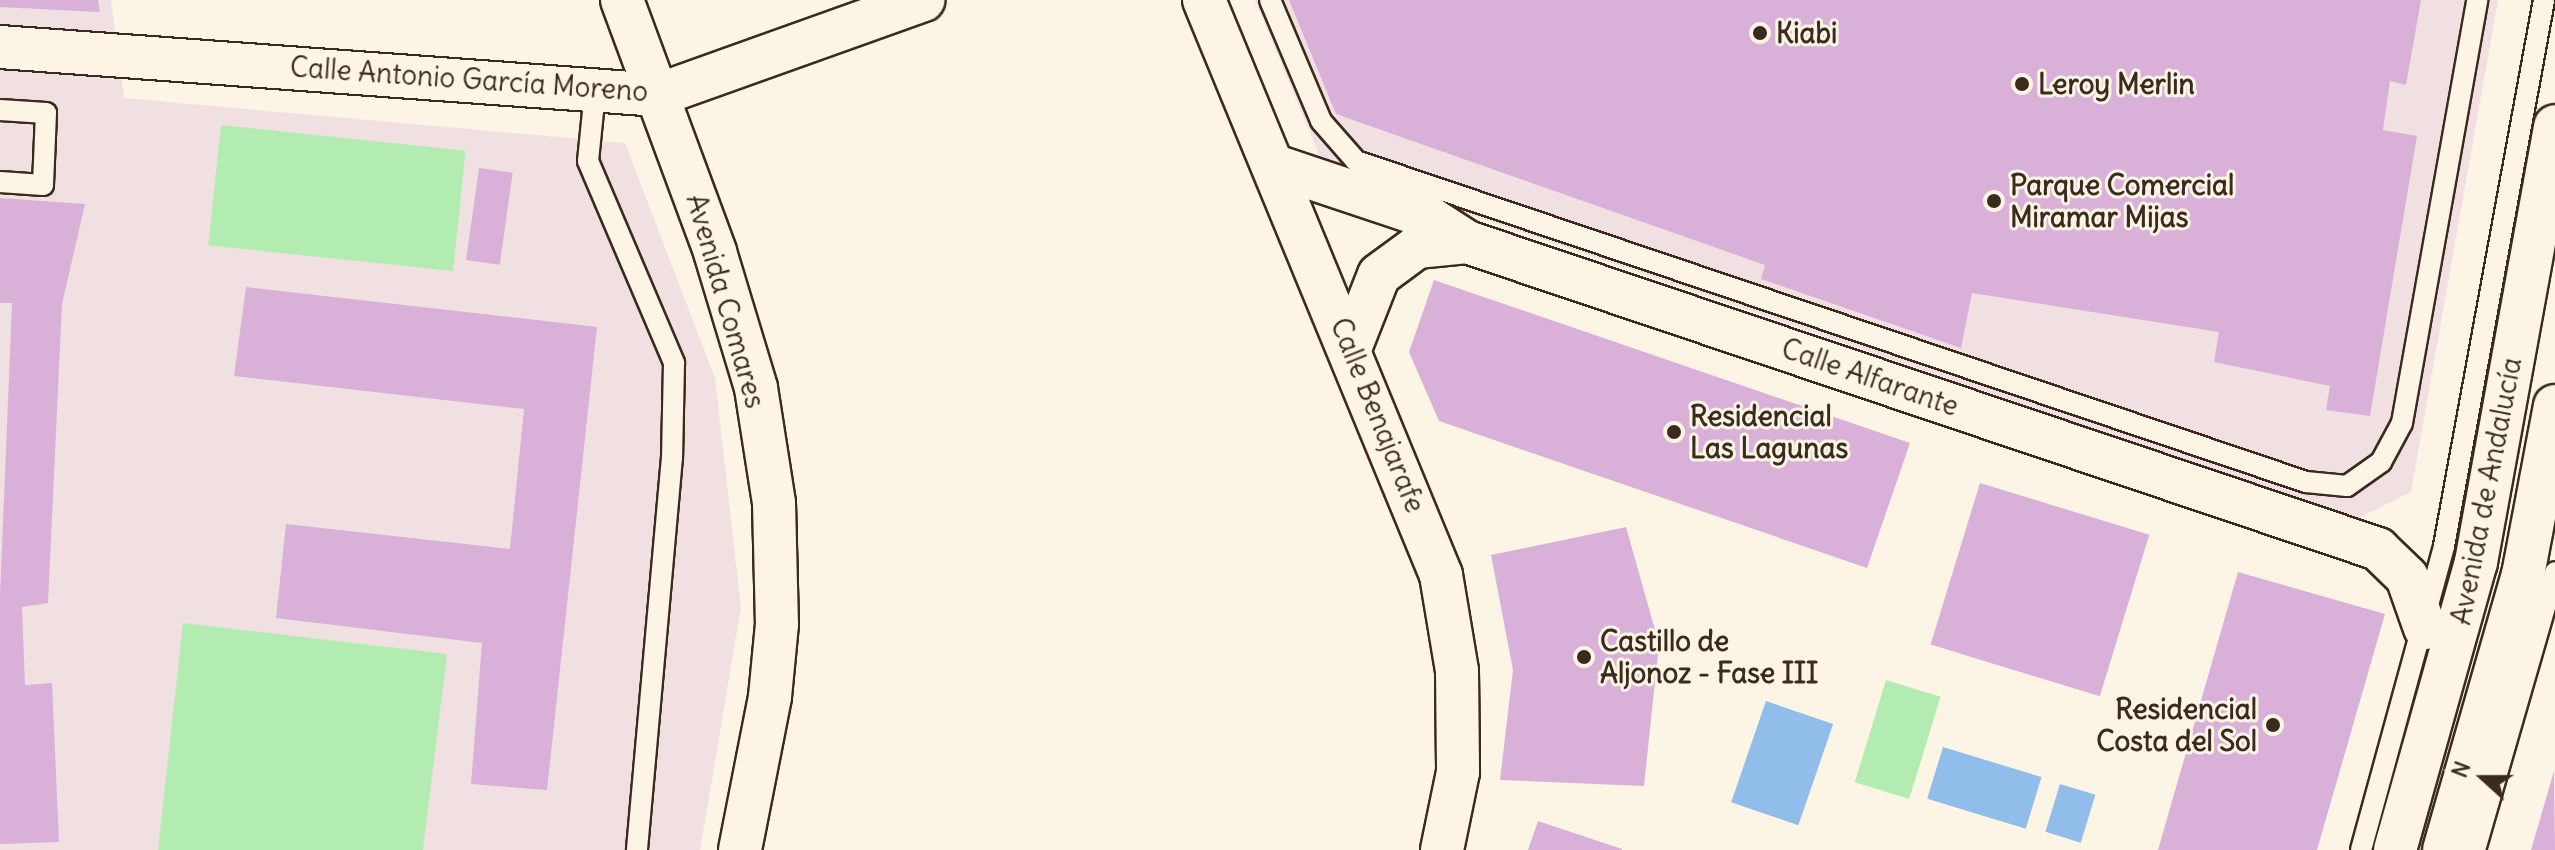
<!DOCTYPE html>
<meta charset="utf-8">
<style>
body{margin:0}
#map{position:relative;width:2555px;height:850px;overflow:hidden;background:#fcf5e5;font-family:Delius,sans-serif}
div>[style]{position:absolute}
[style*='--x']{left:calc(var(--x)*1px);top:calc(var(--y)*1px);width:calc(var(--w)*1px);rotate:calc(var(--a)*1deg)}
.built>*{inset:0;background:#f1e0e1}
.green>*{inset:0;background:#b3ecb0;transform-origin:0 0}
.water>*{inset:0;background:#91bdea;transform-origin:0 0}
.building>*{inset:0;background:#d8b0d8;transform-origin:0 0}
.roads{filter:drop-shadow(2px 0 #3b2a1e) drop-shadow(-2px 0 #3b2a1e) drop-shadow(0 2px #3b2a1e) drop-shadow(0 -2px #3b2a1e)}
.service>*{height:20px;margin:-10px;padding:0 10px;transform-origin:10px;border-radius:10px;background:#fcf5e5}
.minor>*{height:42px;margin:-21px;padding:0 21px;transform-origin:21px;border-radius:21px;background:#fcf5e5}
.dots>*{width:22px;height:22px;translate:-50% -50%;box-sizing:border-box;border:4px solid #fcf5e5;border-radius:50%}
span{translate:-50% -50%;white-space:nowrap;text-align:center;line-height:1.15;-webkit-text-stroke:6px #fcf5e5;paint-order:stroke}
.poi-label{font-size:28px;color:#3b2a1e;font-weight:700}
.left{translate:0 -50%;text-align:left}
.right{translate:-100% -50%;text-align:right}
.street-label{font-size:28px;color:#3b2a1e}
.north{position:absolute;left:2443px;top:738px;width:80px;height:80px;-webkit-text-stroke:6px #fcf5e5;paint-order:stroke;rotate:291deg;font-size:22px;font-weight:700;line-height:32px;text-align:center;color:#3b2a1e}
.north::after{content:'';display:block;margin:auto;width:28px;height:36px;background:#3b2a1e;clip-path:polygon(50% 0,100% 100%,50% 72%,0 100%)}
</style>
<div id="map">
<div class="built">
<i style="clip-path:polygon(0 0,111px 0,124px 98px,625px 143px,715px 378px,741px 608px,700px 850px,0 850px)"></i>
<i style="clip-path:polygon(1255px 0,2498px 0,2411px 492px,2357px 519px,1323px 164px)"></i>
</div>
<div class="green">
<i style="left:221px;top:125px;width:246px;height:121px;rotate:6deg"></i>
<i style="clip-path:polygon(183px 623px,447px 654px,423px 850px,158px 850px)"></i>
<i style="left:1886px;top:680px;width:57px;height:107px;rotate:17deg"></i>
</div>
<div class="water">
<i style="left:1766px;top:701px;width:71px;height:107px;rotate:19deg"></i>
<i style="left:1943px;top:747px;width:103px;height:54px;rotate:17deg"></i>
<i style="left:2060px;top:784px;width:37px;height:50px;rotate:17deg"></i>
</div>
<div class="building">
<i style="clip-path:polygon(0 0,98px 0,100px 12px,0 7px)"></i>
<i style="clip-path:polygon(1289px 0,2421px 0,2406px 85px,2390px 81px,2383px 130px,2417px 136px,2370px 416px,2326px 410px,2330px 386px,2214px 362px,2219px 332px,1972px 293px,1961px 348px,1761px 279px,1765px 265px,1336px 114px)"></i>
<i style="left:479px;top:168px;width:34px;height:93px;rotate:8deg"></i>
<i style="clip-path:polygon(0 198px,85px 204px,62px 304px,48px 603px,22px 607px,25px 685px,52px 683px,59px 842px,0 844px,0 596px,12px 303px,0 303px)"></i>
<i style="clip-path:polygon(1434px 280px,1910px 443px,1867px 568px,1439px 421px,1409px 352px)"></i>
<i style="clip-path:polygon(246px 287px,597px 327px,547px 790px,471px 784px,482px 643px,276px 618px,286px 524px,510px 549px,524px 409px,234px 376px)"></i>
<i style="left:1980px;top:483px;width:177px;height:169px;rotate:17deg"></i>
<i style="clip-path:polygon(1626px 527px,1659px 644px,1644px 786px,1500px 780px,1513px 670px,1491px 555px)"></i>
<i style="clip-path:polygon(2238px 572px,2385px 614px,2317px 850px,2158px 850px)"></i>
<i style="clip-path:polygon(2554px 771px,2555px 850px,2531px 850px)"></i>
<i style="clip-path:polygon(1538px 821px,1622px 849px,1622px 850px,1528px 850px)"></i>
</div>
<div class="roads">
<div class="service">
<i style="--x:1270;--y:0;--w:131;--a:67.1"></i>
<i style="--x:1321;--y:121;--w:53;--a:48.8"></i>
<i style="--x:1356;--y:161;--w:1003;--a:18.67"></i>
<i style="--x:2306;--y:482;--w:41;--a:5.6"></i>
<i style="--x:2347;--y:486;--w:42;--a:-35.2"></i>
<i style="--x:2381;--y:462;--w:44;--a:-61.7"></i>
<i style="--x:2402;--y:423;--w:430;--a:-79.9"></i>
<i style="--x:595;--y:92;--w:69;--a:95.8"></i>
<i style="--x:588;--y:161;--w:220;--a:66.9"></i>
<i style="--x:674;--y:363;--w:94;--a:91.2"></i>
<i style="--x:672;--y:457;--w:395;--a:95.1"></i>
<i style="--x:0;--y:110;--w:46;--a:3.7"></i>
<i style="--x:46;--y:113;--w:72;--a:92.4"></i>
<i style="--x:43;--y:185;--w:43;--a:-176"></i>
<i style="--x:2361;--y:850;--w:315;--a:-74.7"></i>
<i style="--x:2444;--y:546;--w:555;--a:-79.62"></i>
<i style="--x:2475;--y:850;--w:289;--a:-73.9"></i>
</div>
<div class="minor">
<i style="--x:622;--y:0;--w:269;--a:69.7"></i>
<i style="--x:715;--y:252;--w:142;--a:73.2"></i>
<i style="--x:756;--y:388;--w:116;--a:81.1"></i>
<i style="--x:774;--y:503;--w:121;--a:88.6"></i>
<i style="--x:777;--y:624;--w:73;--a:95.5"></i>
<i style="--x:770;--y:697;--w:156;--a:101.1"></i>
<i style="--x:1204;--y:0;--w:622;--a:67.6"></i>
<i style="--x:1441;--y:575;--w:97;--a:80.5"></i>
<i style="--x:1457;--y:671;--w:101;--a:89.4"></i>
<i style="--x:1458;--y:772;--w:80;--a:101.6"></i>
<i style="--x:0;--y:47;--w:660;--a:4.17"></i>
<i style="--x:658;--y:95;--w:282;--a:-19.7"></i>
<i style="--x:1275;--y:166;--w:163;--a:18.5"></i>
<i style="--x:1430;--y:218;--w:44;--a:33"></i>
<i style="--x:1467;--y:242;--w:961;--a:18.62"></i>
<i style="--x:2378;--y:549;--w:40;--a:44"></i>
<i style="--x:2407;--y:577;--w:54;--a:70.6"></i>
<i style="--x:1351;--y:346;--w:76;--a:-68.5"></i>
<i style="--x:1379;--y:275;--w:47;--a:-36.4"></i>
<i style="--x:1417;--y:247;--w:50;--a:-5.7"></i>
<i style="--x:2395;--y:850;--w:299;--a:-74.3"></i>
<i style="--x:2476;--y:562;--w:443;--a:-79.7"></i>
<i style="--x:2444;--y:850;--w:286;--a:-74"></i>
<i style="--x:2523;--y:575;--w:172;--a:-79.3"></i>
</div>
</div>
<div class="dots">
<i style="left:1760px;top:33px;background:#3b2a1e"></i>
<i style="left:2022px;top:84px;background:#3b2a1e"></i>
<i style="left:1994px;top:201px;background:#3b2a1e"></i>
<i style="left:1674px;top:432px;background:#3b2a1e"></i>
<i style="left:1584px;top:657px;background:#3b2a1e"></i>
<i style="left:2273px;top:725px;background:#3b2a1e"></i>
</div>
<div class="poi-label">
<span class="left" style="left:1776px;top:33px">Kiabi</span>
<span class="left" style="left:2038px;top:84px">Leroy Merlin</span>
<span class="left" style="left:2010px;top:201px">Parque Comercial<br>Miramar Mijas</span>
<span class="left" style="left:1690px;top:432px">Residencial<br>Las Lagunas</span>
<span class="left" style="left:1600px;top:657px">Castillo de<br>Aljonoz - Fase III</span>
<span class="right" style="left:2257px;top:725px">Residencial<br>Costa del Sol</span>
</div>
<div class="street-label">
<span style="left:469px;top:79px;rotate:4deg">Calle Antonio García Moreno</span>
<span style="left:726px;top:301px;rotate:74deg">Avenida Comares</span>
<span style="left:1870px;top:377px;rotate:19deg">Calle Alfarante</span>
<span style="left:1378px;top:415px;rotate:68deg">Calle Benajarafe</span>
<span style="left:2486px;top:491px;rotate:-79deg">Avenida de Andalucía</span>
</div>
<div class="north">N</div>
</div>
